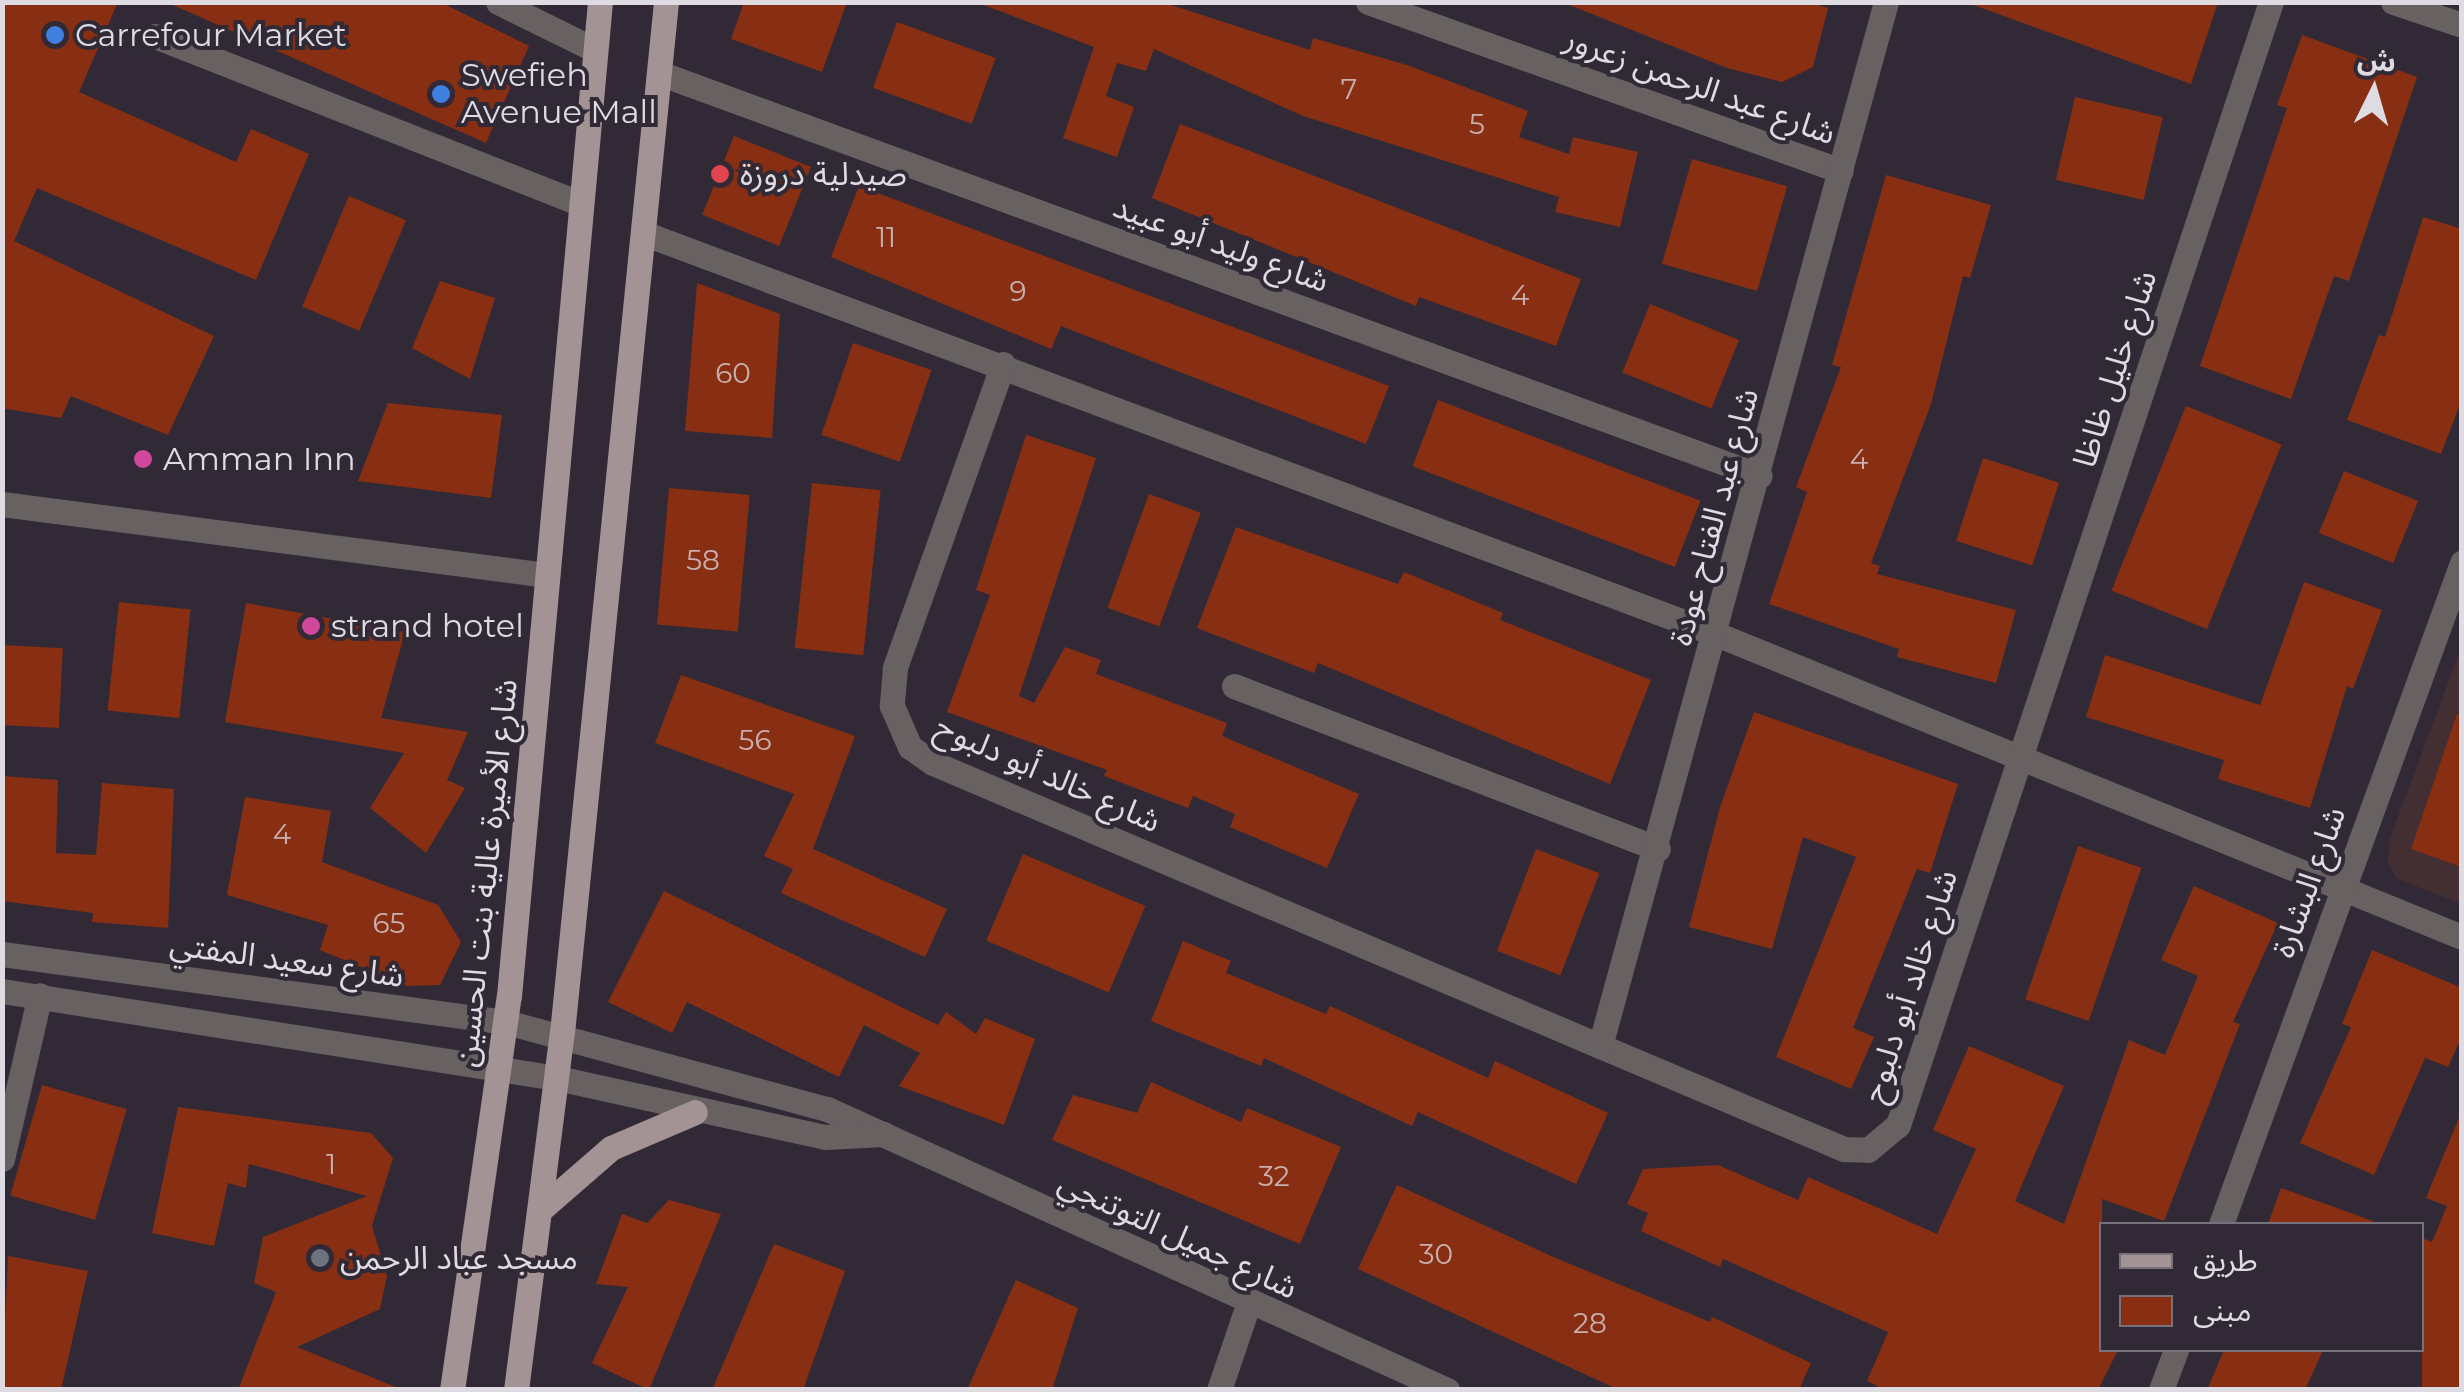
<!DOCTYPE html>
<meta charset="utf-8">
<style>
body{margin:0}
#map{position:relative;width:2464px;height:1392px;overflow:hidden;background:#312a36;font-family:Montserrat,"Noto Sans Arabic",sans-serif}
div>[style]{position:absolute}
[style*='--x']{left:calc(var(--x)*1px);top:calc(var(--y)*1px);width:calc(var(--w)*1px);rotate:calc(var(--a)*1deg)}
.education>*{inset:0;background:#432f31}
.building>*{inset:0;background:#882e12;transform-origin:0 0}
.minor>*{height:25px;margin:-12.5px;padding:0 12.5px;transform-origin:12.5px;border-radius:12.5px;background:#686162}
.major>*{height:25px;margin:-12.5px;padding:0 12.5px;transform-origin:12.5px;border-radius:12.5px;background:#a39395}
.dots>*{width:28px;height:28px;translate:-50% -50%;box-sizing:border-box;border:5px solid #312a36;border-radius:50%}
span{translate:-50% -50%;white-space:nowrap;text-align:center;line-height:1.15;-webkit-text-stroke:8px #312a36;paint-order:stroke}
.number-label{font-size:28px;color:#c9b0ae}
.number-label span{-webkit-text-stroke-width:0}
.poi-label{font-size:32px;color:#dfdbe2}
.left{translate:0 -50%;text-align:left}
.street-label{font-size:32px;color:#dfdbe2}
.frame{position:absolute;inset:0;border:5px solid #dfdbe2;pointer-events:none}
.legend{position:absolute;left:2099px;top:1222px;width:325px;height:130px;box-sizing:border-box;background:#312a36;border:2px solid #77717b;margin:0;padding:12px 18px;list-style:none;font-size:30px;color:#dfdbe2}
.legend li{display:flex;align-items:center;gap:20px;height:50px}
.legend b{width:50px;border:2px solid #77717b}
.north{position:absolute;left:2324px;top:40px;width:100px;height:100px;-webkit-text-stroke:8px #312a36;paint-order:stroke;rotate:5deg;font-size:28px;font-weight:700;line-height:40px;text-align:center;color:#dfdbe2}
.north::after{content:'';display:block;margin:auto;width:35px;height:45px;background:#dfdbe2;clip-path:polygon(50% 0,100% 100%,50% 72%,0 100%)}
</style>
<div id="map">
<div class="education">
<i style="clip-path:polygon(2461px 648px,2461px 904px,2396px 878px,2388px 863px,2390px 838px)"></i>
</div>
<div class="building">
<i style="clip-path:polygon(2px 2px,118px 2px,79px 92px,236px 162px,251px 129px,309px 154px,256px 280px,37px 188px,14px 241px,214px 336px,168px 435px,71px 396px,61px 418px,2px 408px)"></i>
<i style="clip-path:polygon(166px 2px,440px 2px,529px 46px,486px 143px)"></i>
<i style="clip-path:polygon(744px 2px,847px 2px,822px 72px,731px 39px)"></i>
<i style="clip-path:polygon(976px 2px,1162px 2px,1310px 50px,1313px 38px,1407px 65px,1528px 111px,1519px 137px,1569px 154px,1573px 137px,1638px 152px,1620px 227px,1555px 212px,1559px 197px,1303px 116px,1154px 49px,1146px 71px,1117px 63px,1106px 96px,1134px 107px,1117px 157px,1063px 138px,1094px 47px)"></i>
<i style="clip-path:polygon(1562px 2px,1808px 2px,1828px 8px,1813px 67px,1782px 82px,1727px 68px)"></i>
<i style="clip-path:polygon(1965px 2px,2218px 2px,2191px 84px)"></i>
<i style="left:897px;top:22px;width:105px;height:70px;rotate:20deg"></i>
<i style="clip-path:polygon(2302px 35px,2417px 77px,2349px 281px,2334px 276px,2291px 399px,2200px 366px,2287px 108px,2277px 105px)"></i>
<i style="left:2075px;top:97px;width:90px;height:85px;rotate:13deg"></i>
<i style="clip-path:polygon(1180px 124px,1581px 279px,1556px 346px,1419px 297px,1416px 306px,1152px 198px)"></i>
<i style="left:734px;top:136px;width:83px;height:85px;rotate:22deg"></i>
<i style="left:1692px;top:159px;width:99px;height:109px;rotate:16deg"></i>
<i style="clip-path:polygon(1886px 175px,1991px 205px,1970px 278px,1963px 276px,1931px 404px,1871px 563px,1880px 566px,1877px 574px,2016px 610px,1996px 683px,1897px 657px,1899px 649px,1769px 604px,1807px 492px,1796px 487px,1841px 367px,1832px 365px)"></i>
<i style="clip-path:polygon(859px 186px,1389px 386px,1366px 444px,1061px 326px,1051px 349px,831px 257px)"></i>
<i style="left:349px;top:196px;width:62px;height:120px;rotate:23deg"></i>
<i style="clip-path:polygon(2423px 217px,2462px 229px,2462px 399px,2441px 454px,2347px 420px,2379px 335px,2385px 337px)"></i>
<i style="clip-path:polygon(440px 281px,495px 298px,470px 379px,412px 348px)"></i>
<i style="clip-path:polygon(697px 283px,780px 314px,772px 438px,685px 431px)"></i>
<i style="left:1650px;top:304px;width:96px;height:74px;rotate:22deg"></i>
<i style="left:853px;top:343px;width:83px;height:97px;rotate:19deg"></i>
<i style="left:1438px;top:400px;width:281px;height:71px;rotate:21deg"></i>
<i style="clip-path:polygon(388px 403px,502px 415px,491px 498px,358px 481px)"></i>
<i style="left:2186px;top:406px;width:103px;height:199px;rotate:22deg"></i>
<i style="clip-path:polygon(1026px 435px,1096px 458px,1019px 696px,1034px 703px,1065px 647px,1101px 660px,1096px 674px,1227px 723px,1222px 736px,1359px 794px,1327px 868px,1230px 827px,1235px 814px,1193px 796px,1188px 808px,1104px 776px,1107px 770px,947px 712px,990px 595px,976px 590px)"></i>
<i style="left:1983px;top:458px;width:80px;height:87px;rotate:18deg"></i>
<i style="left:2344px;top:471px;width:80px;height:67px;rotate:22deg"></i>
<i style="left:812px;top:483px;width:69px;height:166px;rotate:6deg"></i>
<i style="left:669px;top:488px;width:81px;height:137px;rotate:5deg"></i>
<i style="left:1149px;top:494px;width:55px;height:121px;rotate:20deg"></i>
<i style="clip-path:polygon(1236px 527px,1398px 584px,1404px 572px,1503px 613px,1500px 620px,1651px 680px,1610px 784px,1318px 663px,1314px 673px,1197px 628px)"></i>
<i style="clip-path:polygon(2304px 582px,2382px 610px,2353px 689px,2347px 686px,2310px 808px,2218px 779px,2224px 760px,2086px 717px,2105px 655px,2260px 705px)"></i>
<i style="left:119px;top:602px;width:72px;height:109px;rotate:6deg"></i>
<i style="clip-path:polygon(246px 603px,405px 632px,381px 718px,468px 732px,447px 780px,465px 788px,426px 853px,370px 808px,404px 753px,225px 722px)"></i>
<i style="left:2px;top:645px;width:61px;height:80px;rotate:3deg"></i>
<i style="clip-path:polygon(681px 675px,855px 736px,813px 849px,947px 909px,925px 957px,781px 893px,793px 869px,764px 856px,794px 794px,655px 743px)"></i>
<i style="clip-path:polygon(1754px 712px,1958px 784px,1930px 873px,1917px 869px,1853px 1028px,1874px 1037px,1851px 1089px,1776px 1057px,1856px 857px,1803px 837px,1772px 949px,1689px 927px,1720px 807px)"></i>
<i style="clip-path:polygon(2457px 714px,2462px 715px,2462px 867px,2411px 849px)"></i>
<i style="clip-path:polygon(2px 776px,58px 780px,56px 853px,96px 855px,102px 783px,174px 789px,168px 928px,92px 922px,93px 913px,2px 901px)"></i>
<i style="clip-path:polygon(245px 797px,331px 811px,322px 862px,438px 905px,461px 942px,440px 985px,407px 986px,320px 950px,328px 925px,227px 895px)"></i>
<i style="left:2078px;top:846px;width:67px;height:162px;rotate:19deg"></i>
<i style="left:1536px;top:849px;width:68px;height:109px;rotate:21deg"></i>
<i style="left:1023px;top:854px;width:133px;height:94px;rotate:23deg"></i>
<i style="clip-path:polygon(2194px 886px,2278px 923px,2233px 1022px,2240px 1024px,2164px 1221px,2102px 1199px,2102px 1350px,2118px 1350px,2098px 1390px,1886px 1390px,1867px 1381px,1888px 1332px,1723px 1259px,1720px 1267px,1641px 1231px,1648px 1213px,1627px 1204px,1643px 1169px,1718px 1165px,1798px 1200px,1808px 1177px,1937px 1234px,1976px 1149px,1933px 1130px,1969px 1046px,2064px 1086px,2015px 1201px,2064px 1224px,2129px 1040px,2165px 1055px,2198px 976px,2161px 960px)"></i>
<i style="clip-path:polygon(664px 891px,938px 1025px,946px 1012px,976px 1034px,985px 1018px,1035px 1039px,1004px 1125px,899px 1086px,920px 1053px,864px 1025px,839px 1077px,687px 1002px,672px 1033px,608px 1002px)"></i>
<i style="clip-path:polygon(1183px 941px,1231px 961px,1226px 973px,1326px 1014px,1330px 1006px,1488px 1078px,1495px 1061px,1608px 1113px,1576px 1184px,1418px 1112px,1412px 1126px,1264px 1058px,1261px 1066px,1151px 1021px)"></i>
<i style="clip-path:polygon(2372px 950px,2462px 988px,2462px 1036px,2448px 1067px,2425px 1058px,2374px 1175px,2300px 1143px,2351px 1027px,2342px 1024px)"></i>
<i style="clip-path:polygon(1151px 1082px,1241px 1122px,1247px 1108px,1341px 1147px,1300px 1244px,1052px 1140px,1073px 1095px,1137px 1113px)"></i>
<i style="left:42px;top:1085px;width:88px;height:115px;rotate:16deg"></i>
<i style="clip-path:polygon(178px 1107px,371px 1133px,393px 1158px,372px 1226px,387px 1276px,380px 1309px,297px 1347px,403px 1390px,238px 1390px,276px 1292px,254px 1283px,263px 1237px,367px 1196px,249px 1164px,246px 1188px,228px 1183px,214px 1246px,152px 1233px)"></i>
<i style="clip-path:polygon(2461px 1113px,2462px 1390px,2422px 1390px,2422px 1238px,2432px 1242px,2447px 1206px,2426px 1198px)"></i>
<i style="clip-path:polygon(1397px 1185px,1551px 1256px,1710px 1322px,1712px 1317px,1811px 1363px,1799px 1390px,1619px 1390px,1358px 1269px)"></i>
<i style="clip-path:polygon(2281px 1188px,2373px 1221px,2373px 1224px,2268px 1224px)"></i>
<i style="clip-path:polygon(669px 1200px,721px 1214px,649px 1390px,592px 1363px,628px 1287px,596px 1284px,622px 1214px,647px 1223px)"></i>
<i style="clip-path:polygon(774px 1244px,845px 1271px,803px 1390px,712px 1390px)"></i>
<i style="clip-path:polygon(8px 1256px,88px 1271px,61px 1390px,2px 1390px)"></i>
<i style="clip-path:polygon(1016px 1280px,1078px 1308px,1052px 1390px,967px 1390px)"></i>
<i style="clip-path:polygon(2224px 1350px,2323px 1350px,2305px 1390px,2207px 1390px)"></i>
</div>
<div class="minor">
<i style="--x:498;--y:2;--w:108;--a:26.3"></i>
<i style="--x:1368;--y:2;--w:502;--a:19.66"></i>
<i style="--x:2393;--y:2;--w:73;--a:18.4"></i>
<i style="--x:155;--y:36;--w:456;--a:21.5"></i>
<i style="--x:659;--y:73;--w:1172;--a:20.1"></i>
<i style="--x:643;--y:233;--w:1145;--a:20.49"></i>
<i style="--x:1716;--y:634;--w:805;--a:22.11"></i>
<i style="--x:1003;--y:364;--w:323;--a:109.6"></i>
<i style="--x:895;--y:668;--w:38;--a:95"></i>
<i style="--x:892;--y:706;--w:45;--a:66.3"></i>
<i style="--x:910;--y:747;--w:28;--a:35"></i>
<i style="--x:933;--y:763;--w:725;--a:22.99"></i>
<i style="--x:1600;--y:1046;--w:265;--a:22.9"></i>
<i style="--x:1844;--y:1149;--w:24;--a:2"></i>
<i style="--x:1868;--y:1150;--w:39;--a:-40"></i>
<i style="--x:1898;--y:1125;--w:1183;--a:-71.63"></i>
<i style="--x:2;--y:504;--w:550;--a:7.42"></i>
<i style="--x:1234;--y:686;--w:454;--a:21"></i>
<i style="--x:2;--y:954;--w:509;--a:7.68"></i>
<i style="--x:506;--y:1022;--w:333;--a:15.2"></i>
<i style="--x:827;--y:1109;--w:681;--a:24.38"></i>
<i style="--x:2;--y:991;--w:562;--a:8.91"></i>
<i style="--x:557;--y:1078;--w:274;--a:12.4"></i>
<i style="--x:825;--y:1137;--w:59;--a:-2.9"></i>
<i style="--x:1600;--y:1046;--w:1082;--a:-74.68"></i>
<i style="--x:2;--y:1159;--w:168;--a:-77"></i>
<i style="--x:2221;--y:1224;--w:704;--a:-69.97"></i>
<i style="--x:1219;--y:1390;--w:90;--a:-71.2"></i>
<i style="--x:2161;--y:1390;--w:43;--a:-69.4"></i>
</div>
<div class="major">
<i style="--x:542;--y:1208;--w:91;--a:-41"></i>
<i style="--x:611;--y:1148;--w:91;--a:-23.2"></i>
<i style="--x:452;--y:1390;--w:398;--a:-81.8"></i>
<i style="--x:509;--y:996;--w:998;--a:-84.77"></i>
<i style="--x:516;--y:1390;--w:360;--a:-82.7"></i>
<i style="--x:562;--y:1033;--w:1036;--a:-84.24"></i>
</div>
<div class="dots">
<i style="left:55px;top:35px;background:#3f7fe0"></i>
<i style="left:441px;top:94px;background:#3f7fe0"></i>
<i style="left:720px;top:174px;background:#e0444e"></i>
<i style="left:143px;top:459px;background:#d1479c"></i>
<i style="left:311px;top:626px;background:#d1479c"></i>
<i style="left:320px;top:1258px;background:#6b7280"></i>
</div>
<div class="number-label">
<span style="left:1349px;top:89px">7</span>
<span style="left:1477px;top:124px">5</span>
<span style="left:886px;top:237px">11</span>
<span style="left:1018px;top:291px">9</span>
<span style="left:1520px;top:295px">4</span>
<span style="left:733px;top:373px">60</span>
<span style="left:1859px;top:459px">4</span>
<span style="left:703px;top:560px">58</span>
<span style="left:755px;top:740px">56</span>
<span style="left:282px;top:834px">4</span>
<span style="left:389px;top:923px">65</span>
<span style="left:331px;top:1164px">1</span>
<span style="left:1274px;top:1176px">32</span>
<span style="left:1436px;top:1254px">30</span>
<span style="left:1590px;top:1323px">28</span>
</div>
<div class="poi-label">
<span class="left" style="left:75px;top:35px">Carrefour Market</span>
<span class="left" style="left:461px;top:94px">Swefieh<br>Avenue Mall</span>
<span class="left" style="left:740px;top:174px">صيدلية دروزة</span>
<span class="left" style="left:163px;top:459px">Amman Inn</span>
<span class="left" style="left:331px;top:626px">strand hotel</span>
<span class="left" style="left:340px;top:1258px">مسجد عباد الرحمن</span>
</div>
<div class="street-label">
<span style="left:1700px;top:86px;rotate:20deg">شارع عبد الرحمن زعرور</span>
<span style="left:1221px;top:244px;rotate:20deg">شارع وليد أبو عبيد</span>
<span style="left:2115px;top:369px;rotate:-72deg">شارع خليل ظاظا</span>
<span style="left:1714px;top:517px;rotate:-75deg">شارع عبد الفتاح عودة</span>
<span style="left:1048px;top:774px;rotate:24deg">شارع خالد أبو دلبوح</span>
<span style="left:486px;top:873px;rotate:-84deg">شارع الأميرة عالية بنت الحسين</span>
<span style="left:2309px;top:882px;rotate:-70deg">شارع البشارة</span>
<span style="left:287px;top:960px;rotate:8deg">شارع سعيد المفتي</span>
<span style="left:1910px;top:986px;rotate:-72deg">شارع خالد أبو دلبوح</span>
<span style="left:1178px;top:1235px;rotate:25deg">شارع جميل التوتنجي</span>
</div>
<div class="frame"></div>
<ul class="legend">
<li><b style="height:12px;background:#a39395"></b>طريق</li>
<li><b style="height:28px;background:#882e12"></b>مبنى</li>
</ul>
<div class="north">ش</div>
</div>
